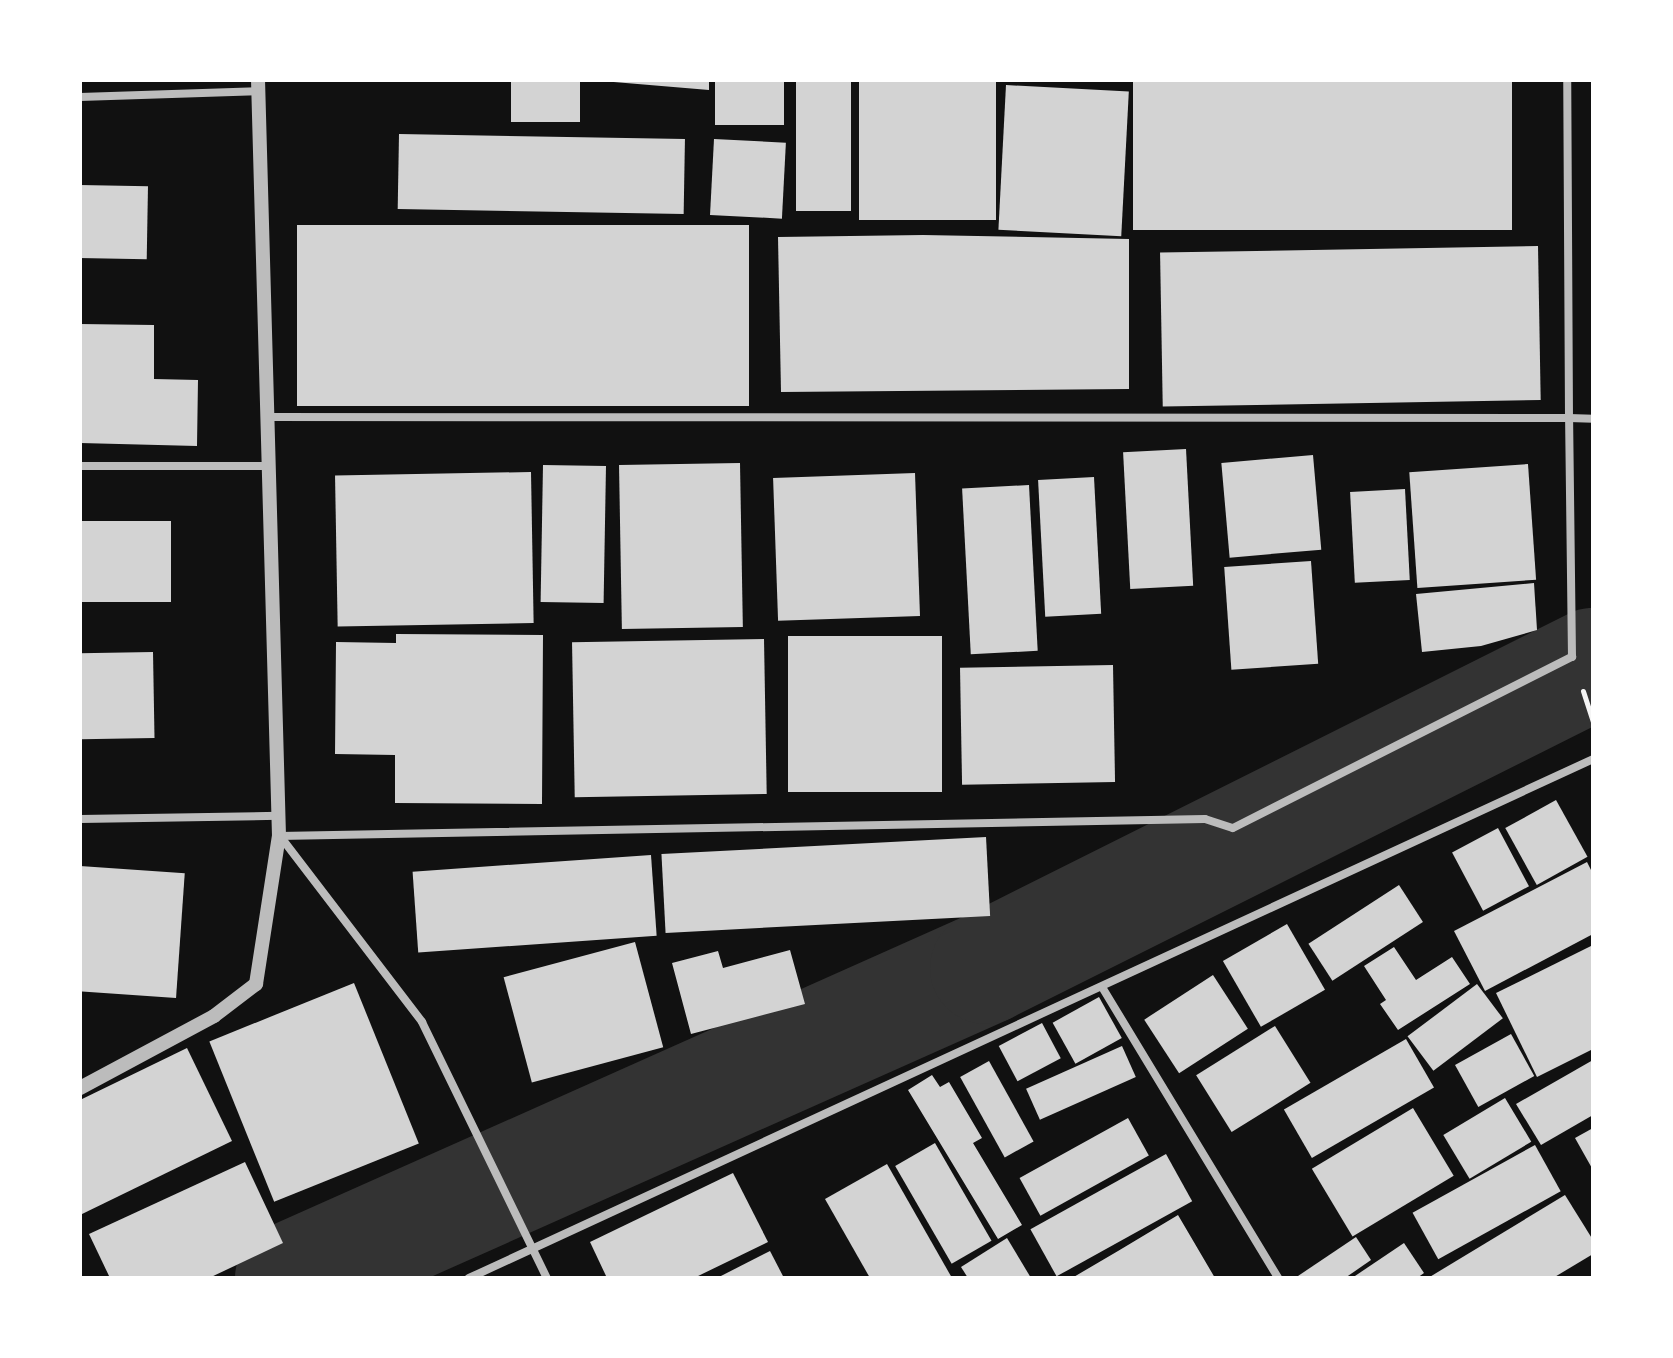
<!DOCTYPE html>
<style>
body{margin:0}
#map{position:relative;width:1673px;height:1358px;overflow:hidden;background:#111;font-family:"Fira Sans Condensed",sans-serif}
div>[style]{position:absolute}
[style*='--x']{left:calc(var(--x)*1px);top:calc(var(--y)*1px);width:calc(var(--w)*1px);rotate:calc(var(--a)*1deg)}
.river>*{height:112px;margin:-56px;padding:0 56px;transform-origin:56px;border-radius:56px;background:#333}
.building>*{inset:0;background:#d3d3d3;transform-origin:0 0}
.path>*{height:5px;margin:-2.5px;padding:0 2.5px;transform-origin:2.5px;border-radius:2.5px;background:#f5f5f5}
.minor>*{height:8px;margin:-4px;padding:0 4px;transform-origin:4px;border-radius:4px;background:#bcbcbc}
.tertiary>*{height:14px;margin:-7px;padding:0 7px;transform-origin:7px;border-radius:7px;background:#bcbcbc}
span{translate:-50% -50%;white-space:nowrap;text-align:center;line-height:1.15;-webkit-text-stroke:6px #fff;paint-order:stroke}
.frame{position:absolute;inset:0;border:82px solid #fff;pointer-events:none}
</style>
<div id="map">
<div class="river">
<i style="--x:291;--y:1278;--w:761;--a:-24.04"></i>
<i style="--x:986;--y:968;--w:679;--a:-26.6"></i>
</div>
<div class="building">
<i style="left:511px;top:80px;width:69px;height:42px"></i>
<i style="clip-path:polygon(590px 80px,709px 80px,709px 90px)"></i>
<i style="left:715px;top:80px;width:69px;height:45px"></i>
<i style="left:796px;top:80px;width:55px;height:131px"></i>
<i style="left:859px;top:80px;width:137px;height:140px"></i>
<i style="left:1133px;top:80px;width:379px;height:150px"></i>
<i style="left:1006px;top:85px;width:123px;height:145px;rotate:3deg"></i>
<i style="left:399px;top:134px;width:286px;height:75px;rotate:1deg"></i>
<i style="left:714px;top:139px;width:72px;height:76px;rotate:3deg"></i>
<i style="left:80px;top:185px;width:68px;height:73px;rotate:1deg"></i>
<i style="left:297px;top:225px;width:452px;height:181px"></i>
<i style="clip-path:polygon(923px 235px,1129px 239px,1129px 389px,781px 392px,778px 237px)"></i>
<i style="left:1538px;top:246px;width:154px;height:378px;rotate:89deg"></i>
<i style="clip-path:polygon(80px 324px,154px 325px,154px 379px,198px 380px,197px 446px,80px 443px)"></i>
<i style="left:1186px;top:449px;width:137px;height:63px;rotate:87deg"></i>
<i style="left:1313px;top:455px;width:95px;height:92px;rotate:85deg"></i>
<i style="left:740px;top:463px;width:164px;height:121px;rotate:89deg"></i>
<i style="left:1528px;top:464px;width:116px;height:119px;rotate:86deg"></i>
<i style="left:543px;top:465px;width:63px;height:137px;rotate:1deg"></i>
<i style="left:531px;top:472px;width:151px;height:196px;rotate:89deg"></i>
<i style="left:915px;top:473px;width:143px;height:142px;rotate:88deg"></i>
<i style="left:1094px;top:477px;width:137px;height:56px;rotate:87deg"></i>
<i style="left:1029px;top:485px;width:166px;height:67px;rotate:87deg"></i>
<i style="left:1405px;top:489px;width:91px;height:55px;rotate:87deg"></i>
<i style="left:80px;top:521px;width:91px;height:81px"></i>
<i style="left:1311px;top:561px;width:103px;height:87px;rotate:86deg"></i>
<i style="clip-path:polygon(1534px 583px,1537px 630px,1481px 646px,1422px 652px,1416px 594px)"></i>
<i style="clip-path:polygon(396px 634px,543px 635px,542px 804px,395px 803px,395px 755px,335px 754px,336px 642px,396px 643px)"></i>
<i style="left:942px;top:636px;width:156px;height:154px;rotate:90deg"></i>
<i style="left:764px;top:639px;width:155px;height:192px;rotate:89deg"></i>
<i style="left:153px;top:652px;width:86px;height:73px;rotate:89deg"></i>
<i style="left:1113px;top:665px;width:117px;height:153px;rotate:89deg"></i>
<i style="left:1556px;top:800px;width:65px;height:58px;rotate:61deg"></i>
<i style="left:1498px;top:828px;width:66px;height:52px;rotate:62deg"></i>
<i style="left:986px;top:837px;width:79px;height:325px;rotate:87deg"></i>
<i style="left:651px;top:855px;width:81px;height:239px;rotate:86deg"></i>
<i style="clip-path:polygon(1587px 862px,1593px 874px,1593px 934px,1485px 991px,1454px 931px)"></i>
<i style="left:80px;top:866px;width:105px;height:125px;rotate:4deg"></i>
<i style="left:1399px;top:885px;width:44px;height:108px;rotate:57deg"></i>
<i style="left:1287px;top:924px;width:76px;height:74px;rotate:60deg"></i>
<i style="left:635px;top:942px;width:109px;height:136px;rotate:75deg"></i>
<i style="clip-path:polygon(1593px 945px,1593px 1049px,1537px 1077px,1496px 993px)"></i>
<i style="clip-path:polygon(1394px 947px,1416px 980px,1452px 957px,1470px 984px,1398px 1030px,1380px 1004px,1386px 1000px,1364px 966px)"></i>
<i style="clip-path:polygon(790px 950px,805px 1004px,691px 1034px,672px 963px,718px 951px,723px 968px)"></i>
<i style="left:1213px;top:975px;width:64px;height:82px;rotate:57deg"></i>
<i style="left:354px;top:983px;width:173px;height:156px;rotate:68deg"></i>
<i style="left:1477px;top:984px;width:43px;height:87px;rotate:53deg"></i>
<i style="left:1099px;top:997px;width:47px;height:53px;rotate:61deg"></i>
<i style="left:1042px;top:1023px;width:40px;height:49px;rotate:62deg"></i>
<i style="left:1275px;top:1026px;width:67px;height:93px;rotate:58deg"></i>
<i style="left:1511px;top:1034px;width:48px;height:64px;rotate:61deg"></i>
<i style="left:1406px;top:1039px;width:56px;height:141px;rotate:60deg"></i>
<i style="left:1122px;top:1046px;width:34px;height:105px;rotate:66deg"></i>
<i style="clip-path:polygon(187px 1048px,232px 1141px,80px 1215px,80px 1100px)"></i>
<i style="clip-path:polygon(1593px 1060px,1593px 1115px,1541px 1145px,1516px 1104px)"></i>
<i style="left:989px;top:1061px;width:92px;height:33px;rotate:61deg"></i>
<i style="clip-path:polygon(932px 1075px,940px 1087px,949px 1082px,982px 1138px,973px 1143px,1022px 1225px,998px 1239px,908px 1090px)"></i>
<i style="left:1505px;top:1098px;width:51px;height:72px;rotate:59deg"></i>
<i style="left:1413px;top:1108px;width:79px;height:118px;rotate:59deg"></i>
<i style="left:1128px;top:1118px;width:43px;height:124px;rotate:61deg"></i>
<i style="clip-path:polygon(1593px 1128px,1593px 1170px,1575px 1138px)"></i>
<i style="left:935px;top:1143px;width:113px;height:46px;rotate:60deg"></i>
<i style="left:1535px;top:1145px;width:53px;height:140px;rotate:61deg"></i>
<i style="left:1166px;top:1154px;width:54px;height:155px;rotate:61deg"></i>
<i style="clip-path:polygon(245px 1162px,283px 1243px,209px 1278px,110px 1278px,89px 1234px)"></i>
<i style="clip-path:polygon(887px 1164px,952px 1278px,870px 1278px,825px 1199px)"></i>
<i style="clip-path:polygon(733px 1173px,768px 1242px,694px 1278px,607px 1278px,590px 1242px)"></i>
<i style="clip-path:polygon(1565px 1195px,1593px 1240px,1593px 1254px,1553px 1278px,1428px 1278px)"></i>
<i style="clip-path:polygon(1178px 1215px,1215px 1278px,1072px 1278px,1118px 1251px)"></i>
<i style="clip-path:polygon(1356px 1237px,1371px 1260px,1345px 1278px,1295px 1278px)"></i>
<i style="clip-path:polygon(1007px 1238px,1031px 1278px,968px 1278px,961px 1267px)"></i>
<i style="clip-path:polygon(1404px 1243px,1424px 1273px,1417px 1278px,1352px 1278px)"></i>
<i style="clip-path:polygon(770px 1251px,784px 1278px,717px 1278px)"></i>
</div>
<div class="path">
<i style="--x:1583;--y:691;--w:32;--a:72"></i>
</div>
<div class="minor">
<i style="--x:80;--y:97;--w:178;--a:-1.9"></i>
<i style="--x:267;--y:417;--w:1302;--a:0.04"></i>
<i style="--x:1569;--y:418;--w:338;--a:-90.3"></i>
<i style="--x:80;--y:466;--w:189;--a:0"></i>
<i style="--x:80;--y:819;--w:199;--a:-0.9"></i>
<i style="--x:279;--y:836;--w:926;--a:-1.05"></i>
<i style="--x:1205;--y:819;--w:29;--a:18"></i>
<i style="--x:1233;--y:828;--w:380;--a:-26.8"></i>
<i style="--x:1572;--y:657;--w:239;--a:-90.7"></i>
<i style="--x:1569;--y:418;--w:24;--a:2"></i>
<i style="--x:280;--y:836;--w:234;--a:52.6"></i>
<i style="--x:422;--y:1022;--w:285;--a:64"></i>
<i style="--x:1102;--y:987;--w:340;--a:58.8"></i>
<i style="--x:469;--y:1278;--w:1238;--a:-24.78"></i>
</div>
<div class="tertiary">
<i style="--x:80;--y:1088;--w:152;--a:-28.2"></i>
<i style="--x:214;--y:1016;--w:53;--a:-37.3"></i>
<i style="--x:256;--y:984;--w:150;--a:-81.2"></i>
<i style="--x:279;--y:836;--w:756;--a:-91.59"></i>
</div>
<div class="frame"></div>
</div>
